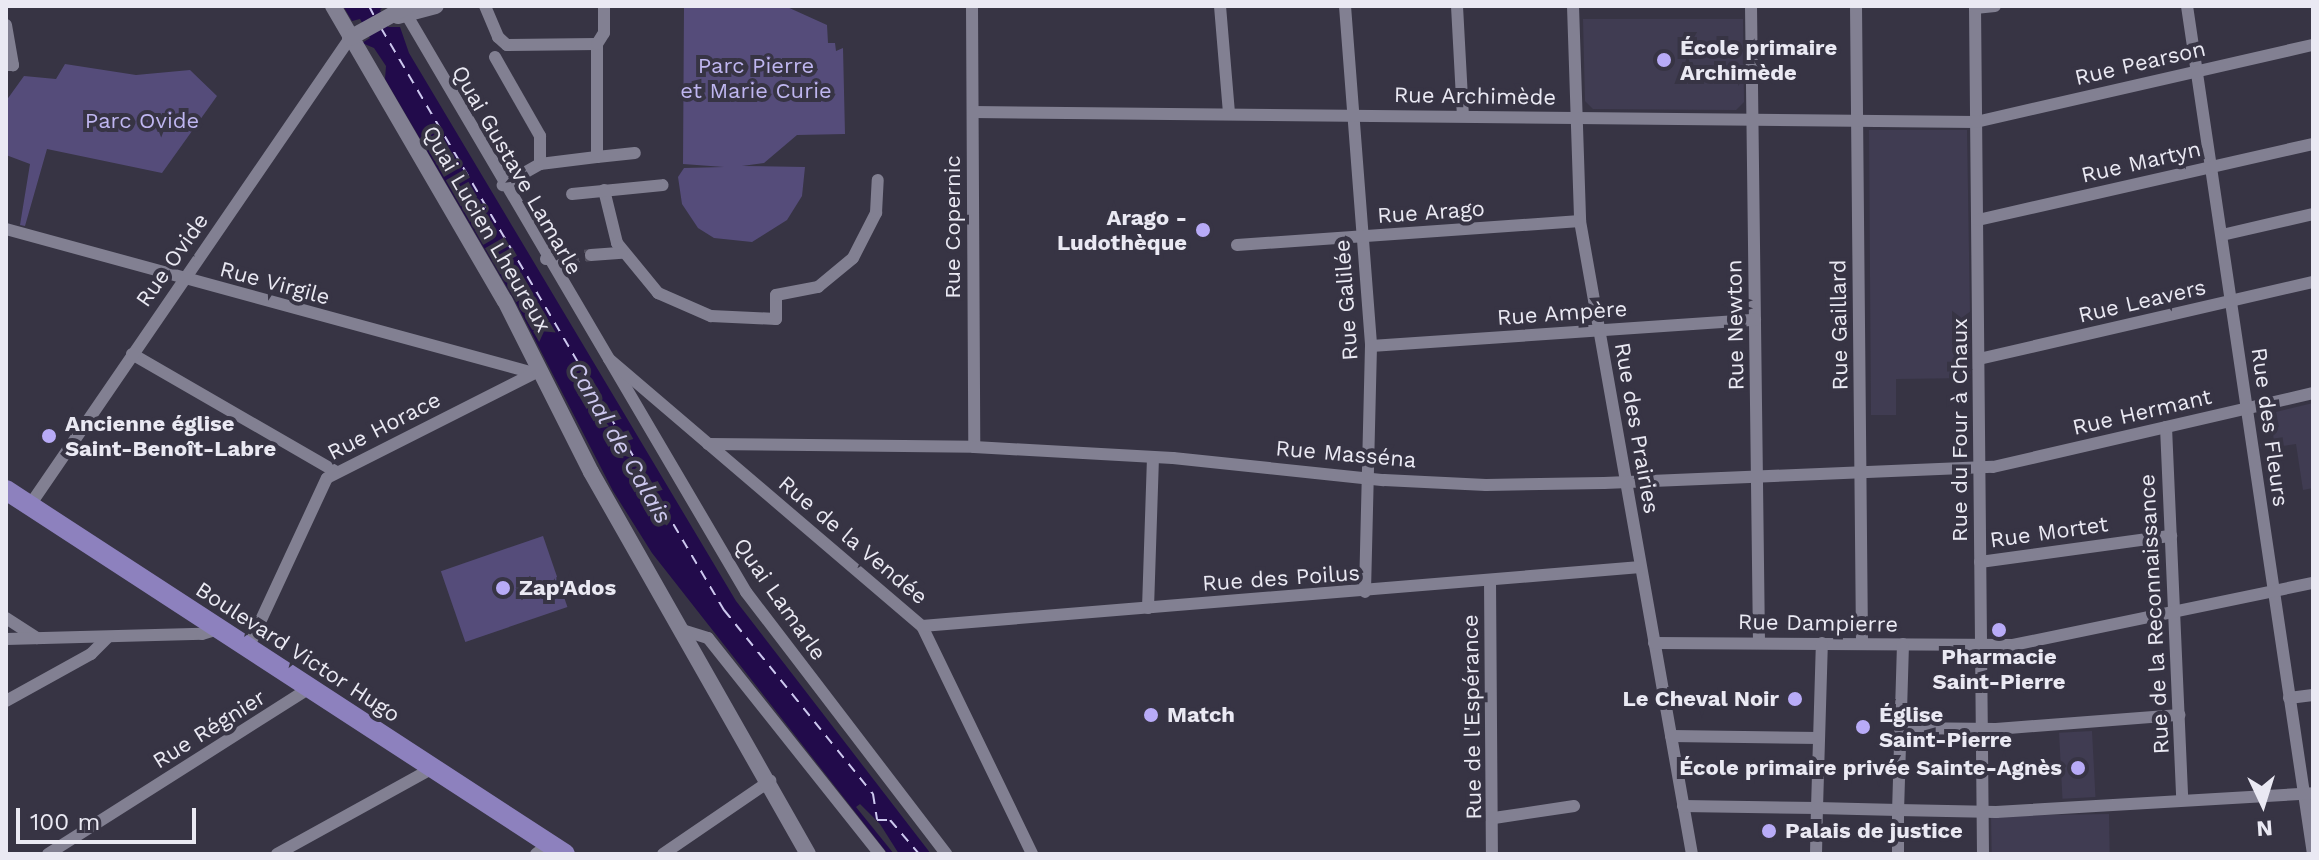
<!DOCTYPE html>
<meta charset="utf-8">
<style>
body{margin:0}
#map{position:relative;width:2319px;height:860px;overflow:hidden;background:#373444;font-family:"Work Sans",sans-serif}
div>[style]{position:absolute}
[style*='--x']{left:calc(var(--x)*1px);top:calc(var(--y)*1px);width:calc(var(--w)*1px);rotate:calc(var(--a)*1deg)}
.built>*{inset:0;background:#403c52;transform-origin:0 0}
.green>*{inset:0;background:#554c7a;transform-origin:0 0}
.water>*{inset:0;background:#220b4b}
.pier>*{inset:0;background:#373444}
.ferry>*{height:2px;margin-top:-1px;transform-origin:0;background:repeating-linear-gradient(90deg,#cdc8ef 0 10px,transparent 0 18px)}
.minor-tunnel>*{height:12px;margin-top:-6px;transform-origin:0;background:repeating-linear-gradient(90deg,#524f5e 0 12px,transparent 0 18px)}
.minor>*{height:12px;margin:-6px;padding:0 6px;transform-origin:6px;border-radius:6px;background:#828092}
.tertiary>*{height:16px;margin:-8px;padding:0 8px;transform-origin:8px;border-radius:8px;background:#828092}
.primary>*{height:20px;margin:-10px;padding:0 10px;transform-origin:10px;border-radius:10px;background:#8d81be}
.dots>*{width:22px;height:22px;translate:-50% -50%;box-sizing:border-box;border:4px solid #373444;border-radius:50%}
span{translate:-50% -50%;white-space:nowrap;text-align:center;line-height:1.15;-webkit-text-stroke:8px #373444;paint-order:stroke}
.poi-label{font-size:22px;color:#eae9f3;font-weight:700}
.left{translate:0 -50%;text-align:left}
.right{translate:-100% -50%;text-align:right}
.street-label{font-size:22px;color:#eae9f3}
.park-label{font-size:22px;color:#bfb6f0}
.water-label{font-size:24px;color:#cdc8ef;font-style:italic}
.frame{position:absolute;inset:0;border:8px solid #eae9f3;pointer-events:none}
.north{position:absolute;left:2223px;top:764px;width:80px;height:80px;-webkit-text-stroke:6px #373444;paint-order:stroke;rotate:176deg;font-size:22px;font-weight:700;line-height:32px;text-align:center;color:#eae9f3}
.north::after{content:'';display:block;margin:auto;width:28px;height:36px;background:#eae9f3;clip-path:polygon(50% 0,100% 100%,50% 72%,0 100%)}
.scale{position:absolute;left:16px;top:808px;width:180px;height:36px;box-sizing:border-box;border:4px solid #eae9f3;border-top:0;padding-left:10px;font-size:24px;line-height:28px;white-space:nowrap;color:#eae9f3;-webkit-text-stroke:6px #373444;paint-order:stroke}
</style>
<div id="map">
<div class="built">
<i style="clip-path:polygon(1583px 19px,1743px 19px,1744px 102px,1736px 110px,1593px 109px,1585px 101px)"></i>
<i style="clip-path:polygon(1869px 130px,1967px 130px,1971px 378px,1896px 379px,1896px 415px,1871px 415px)"></i>
<i style="clip-path:polygon(2313px 403px,2313px 488px,2303px 490px,2296px 444px,2261px 449px,2260px 444px,2274px 441px,2272px 428px,2279px 427px,2276px 412px)"></i>
<i style="left:2092px;top:731px;width:66px;height:33px;rotate:87deg"></i>
<i style="left:2109px;top:814px;width:40px;height:118px;rotate:89deg"></i>
</div>
<div class="green">
<i style="clip-path:polygon(684px 6px,785px 6px,827px 25px,828px 43px,835px 43px,836px 51px,843px 48px,845px 134px,797px 135px,764px 163px,742px 166px,805px 167px,802px 196px,787px 220px,752px 242px,714px 238px,698px 228px,682px 204px,678px 177px,684px 168px,724px 167px,683px 164px)"></i>
<i style="clip-path:polygon(65px 64px,136px 75px,190px 70px,217px 96px,162px 173px,47px 149px,25px 226px,20px 225px,30px 164px,6px 155px,6px 101px,24px 76px,56px 79px)"></i>
<i style="left:543px;top:536px;width:75px;height:108px;rotate:71deg"></i>
</div>
<div class="water">
<i style="clip-path:polygon(343px 6px,384px 6px,380px 10px,388px 27px,400px 27px,409px 53px,736px 601px,931px 854px,888px 854px,652px 553px,613px 491px,515px 301px,385px 79px,386px 66px,374px 48px,362px 43px,370px 38px,360px 19px,352px 21px)"></i>
</div>
<div class="pier">
<i style="clip-path:polygon(860px 804px,880px 824px,899px 854px,894px 854px,856px 807px)"></i>
</div>
<div class="ferry">
<i style="--x:369;--y:6;--w:11;--a:63"></i>
<i style="--x:381;--y:28;--w:676;--a:59.49"></i>
<i style="--x:724;--y:610;--w:237;--a:51"></i>
<i style="--x:873;--y:794;--w:26;--a:81"></i>
<i style="--x:877;--y:820;--w:13;--a:0"></i>
<i style="--x:890;--y:820;--w:45;--a:49.5"></i>
</div>
<div class="minor-tunnel">
<i style="--x:567;--y:258;--w:24;--a:-7"></i>
</div>
<div class="minor">
<i style="--x:485;--y:6;--w:34;--a:67"></i>
<i style="--x:498;--y:37;--w:12;--a:42"></i>
<i style="--x:507;--y:45;--w:90;--a:-0.6"></i>
<i style="--x:972;--y:6;--w:441;--a:89.7"></i>
<i style="--x:1220;--y:6;--w:108;--a:85.2"></i>
<i style="--x:1345;--y:6;--w:341;--a:85.6"></i>
<i style="--x:1371;--y:346;--w:246;--a:91.4"></i>
<i style="--x:1457;--y:6;--w:110;--a:86.9"></i>
<i style="--x:1573;--y:6;--w:215;--a:88.1"></i>
<i style="--x:1580;--y:221;--w:643;--a:79.97"></i>
<i style="--x:1751;--y:6;--w:637;--a:89.28"></i>
<i style="--x:1856;--y:6;--w:638;--a:89.46"></i>
<i style="--x:1975;--y:6;--w:848;--a:89.46"></i>
<i style="--x:2187;--y:6;--w:857;--a:81.55"></i>
<i style="--x:402;--y:7;--w:679;--a:59.54"></i>
<i style="--x:746;--y:592;--w:330;--a:52.6"></i>
<i style="--x:1975;--y:8;--w:20;--a:-6"></i>
<i style="--x:6;--y:25;--w:41;--a:80.1"></i>
<i style="--x:13;--y:65;--w:7;--a:180"></i>
<i style="--x:495;--y:57;--w:91;--a:60.3"></i>
<i style="--x:540;--y:136;--w:28;--a:90"></i>
<i style="--x:540;--y:164;--w:43;--a:150.4"></i>
<i style="--x:973;--y:112;--w:1003;--a:0.57"></i>
<i style="--x:1976;--y:122;--w:346;--a:-12.9"></i>
<i style="--x:597;--y:157;--w:38;--a:-6"></i>
<i style="--x:540;--y:164;--w:57;--a:-7"></i>
<i style="--x:597;--y:157;--w:113;--a:-90"></i>
<i style="--x:597;--y:44;--w:13;--a:-58"></i>
<i style="--x:604;--y:33;--w:27;--a:-90"></i>
<i style="--x:604;--y:190;--w:55;--a:76.2"></i>
<i style="--x:617;--y:243;--w:65;--a:50.6"></i>
<i style="--x:658;--y:293;--w:58;--a:23.5"></i>
<i style="--x:711;--y:316;--w:65;--a:2.6"></i>
<i style="--x:776;--y:319;--w:24;--a:-90"></i>
<i style="--x:776;--y:295;--w:43;--a:-10.8"></i>
<i style="--x:818;--y:287;--w:45;--a:-39.6"></i>
<i style="--x:853;--y:258;--w:51;--a:-62.9"></i>
<i style="--x:876;--y:213;--w:33;--a:-87"></i>
<i style="--x:572;--y:194;--w:91;--a:-5.6"></i>
<i style="--x:1978;--y:220;--w:344;--a:-12.8"></i>
<i style="--x:6;--y:229;--w:547;--a:15.26"></i>
<i style="--x:2222;--y:235;--w:93;--a:-13"></i>
<i style="--x:1237;--y:245;--w:344;--a:-4"></i>
<i style="--x:591;--y:255;--w:31;--a:-4"></i>
<i style="--x:546;--y:259;--w:21;--a:-3"></i>
<i style="--x:1371;--y:346;--w:385;--a:-3.9"></i>
<i style="--x:132;--y:354;--w:234;--a:30"></i>
<i style="--x:609;--y:359;--w:411;--a:40.5"></i>
<i style="--x:922;--y:626;--w:253;--a:64.2"></i>
<i style="--x:1979;--y:359;--w:343;--a:-13"></i>
<i style="--x:2166;--y:427;--w:372;--a:87.5"></i>
<i style="--x:708;--y:444;--w:266;--a:0.6"></i>
<i style="--x:974;--y:447;--w:199;--a:3.2"></i>
<i style="--x:1173;--y:458;--w:212;--a:6"></i>
<i style="--x:1384;--y:480;--w:102;--a:2.8"></i>
<i style="--x:1486;--y:485;--w:118;--a:-1"></i>
<i style="--x:1604;--y:483;--w:389;--a:-2.4"></i>
<i style="--x:1993;--y:467;--w:328;--a:-13"></i>
<i style="--x:30;--y:505;--w:566;--a:-55.58"></i>
<i style="--x:1980;--y:562;--w:193;--a:-7.8"></i>
<i style="--x:1490;--y:580;--w:274;--a:89.6"></i>
<i style="--x:1148;--y:608;--w:150;--a:-88.1"></i>
<i style="--x:6;--y:618;--w:37;--a:33"></i>
<i style="--x:922;--y:626;--w:721;--a:-4.69"></i>
<i style="--x:682;--y:630;--w:27;--a:17"></i>
<i style="--x:708;--y:638;--w:276;--a:51.5"></i>
<i style="--x:6;--y:639;--w:196;--a:-1.5"></i>
<i style="--x:202;--y:634;--w:17;--a:-17"></i>
<i style="--x:1654;--y:643;--w:359;--a:0.3"></i>
<i style="--x:2013;--y:645;--w:306;--a:-11.7"></i>
<i style="--x:1903;--y:644;--w:166;--a:91.7"></i>
<i style="--x:1898;--y:810;--w:98;--a:1.2"></i>
<i style="--x:1996;--y:812;--w:318;--a:-3.4"></i>
<i style="--x:248;--y:648;--w:187;--a:-65.1"></i>
<i style="--x:327;--y:478;--w:233;--a:-26.8"></i>
<i style="--x:2289;--y:698;--w:24;--a:-7"></i>
<i style="--x:6;--y:701;--w:97;--a:-28.9"></i>
<i style="--x:91;--y:654;--w:24;--a:-45"></i>
<i style="--x:1900;--y:728;--w:96;--a:0.6"></i>
<i style="--x:1996;--y:729;--w:184;--a:-4.4"></i>
<i style="--x:1671;--y:736;--w:148;--a:0.8"></i>
<i style="--x:1683;--y:806;--w:134;--a:0.9"></i>
<i style="--x:1817;--y:808;--w:165;--a:-88.3"></i>
<i style="--x:1494;--y:818;--w:81;--a:-8.5"></i>
<i style="--x:48;--y:854;--w:310;--a:-32.4"></i>
<i style="--x:277;--y:854;--w:178;--a:-28.9"></i>
<i style="--x:536;--y:854;--w:16;--a:-38"></i>
<i style="--x:663;--y:854;--w:130;--a:-34.3"></i>
<i style="--x:1816;--y:854;--w:46;--a:-88.8"></i>
<i style="--x:1817;--y:808;--w:81;--a:1.4"></i>
<i style="--x:1898;--y:810;--w:44;--a:90"></i>
</div>
<div class="tertiary">
<i style="--x:333;--y:6;--w:341;--a:59.8"></i>
<i style="--x:505;--y:301;--w:191;--a:63.3"></i>
<i style="--x:591;--y:472;--w:439;--a:60.4"></i>
<i style="--x:398;--y:16;--w:39;--a:-15"></i>
<i style="--x:350;--y:38;--w:66;--a:-28.9"></i>
</div>
<div class="primary">
<i style="--x:6;--y:490;--w:667;--a:33.07"></i>
</div>
<div class="dots">
<i style="left:1664px;top:60px;background:#b8abf7"></i>
<i style="left:1203px;top:230px;background:#b8abf7"></i>
<i style="left:49px;top:436px;background:#b8abf7"></i>
<i style="left:503px;top:588px;background:#b8abf7"></i>
<i style="left:1999px;top:630px;background:#b8abf7"></i>
<i style="left:1795px;top:699px;background:#b8abf7"></i>
<i style="left:1151px;top:715px;background:#b8abf7"></i>
<i style="left:1863px;top:727px;background:#b8abf7"></i>
<i style="left:2078px;top:768px;background:#b8abf7"></i>
<i style="left:1769px;top:831px;background:#b8abf7"></i>
</div>
<div class="poi-label">
<span class="left" style="left:1680px;top:60px">École primaire<br>Archimède</span>
<span class="right" style="left:1187px;top:230px">Arago -<br>Ludothèque</span>
<span class="left" style="left:65px;top:436px">Ancienne église<br>Saint-Benoît-Labre</span>
<span class="left" style="left:519px;top:588px">Zap'Ados</span>
<span style="left:1999px;top:669px">Pharmacie<br>Saint-Pierre</span>
<span class="right" style="left:1779px;top:699px">Le Cheval Noir</span>
<span class="left" style="left:1879px;top:727px">Église<br>Saint-Pierre</span>
<span class="left" style="left:1167px;top:715px">Match</span>
<span class="right" style="left:2062px;top:768px">École primaire privée Sainte-Agnès</span>
<span class="left" style="left:1785px;top:831px">Palais de justice</span>
</div>
<div class="street-label">
<span style="left:2140px;top:63px;rotate:-13deg">Rue Pearson</span>
<span style="left:1475px;top:96px;rotate:1deg">Rue Archimède</span>
<span style="left:2141px;top:162px;rotate:-13deg">Rue Martyn</span>
<span style="left:517px;top:170px;rotate:60deg">Quai Gustave Lamarle</span>
<span style="left:1431px;top:212px;rotate:-4deg">Rue Arago</span>
<span style="left:953px;top:227px;rotate:-90deg">Rue Copernic</span>
<span style="left:487px;top:229px;rotate:60deg">Quai Lucien Lheureux</span>
<span style="left:172px;top:260px;rotate:-55deg">Rue Ovide</span>
<span style="left:275px;top:283px;rotate:15deg">Rue Virgile</span>
<span style="left:1346px;top:300px;rotate:-94deg">Rue Galilée</span>
<span style="left:2142px;top:301px;rotate:-13deg">Rue Leavers</span>
<span style="left:1562px;top:313px;rotate:-4deg">Rue Ampère</span>
<span style="left:1735px;top:325px;rotate:-91deg">Rue Newton</span>
<span style="left:1839px;top:325px;rotate:-91deg">Rue Gaillard</span>
<span style="left:2142px;top:412px;rotate:-13deg">Rue Hermant</span>
<span style="left:384px;top:426px;rotate:-27deg">Rue Horace</span>
<span style="left:2270px;top:427px;rotate:82deg">Rue des Fleurs</span>
<span style="left:1637px;top:428px;rotate:80deg">Rue des Prairies</span>
<span style="left:1960px;top:430px;rotate:-90deg">Rue du Four à Chaux</span>
<span style="left:1346px;top:454px;rotate:5deg">Rue Masséna</span>
<span style="left:2049px;top:532px;rotate:-8deg">Rue Mortet</span>
<span style="left:853px;top:540px;rotate:40deg">Rue de la Vendée</span>
<span style="left:1281px;top:578px;rotate:-4deg">Rue des Poilus</span>
<span style="left:780px;top:599px;rotate:55deg">Quai Lamarle</span>
<span style="left:2154px;top:614px;rotate:-93deg">Rue de la Reconnaissance</span>
<span style="left:1818px;top:623px;rotate:1deg">Rue Dampierre</span>
<span style="left:298px;top:652px;rotate:33deg">Boulevard Victor Hugo</span>
<span style="left:1472px;top:717px;rotate:-91deg">Rue de l'Espérance</span>
<span style="left:209px;top:729px;rotate:-32deg">Rue Régnier</span>
</div>
<div class="park-label">
<span style="left:756px;top:78px">Parc Pierre<br>et Marie Curie</span>
<span style="left:142px;top:121px">Parc Ovide</span>
</div>
<div class="water-label">
<span style="left:619px;top:443px;rotate:60deg">Canal de Calais</span>
</div>
<div class="frame"></div>
<div class="north">N</div>
<div class="scale">100 m</div>
</div>
